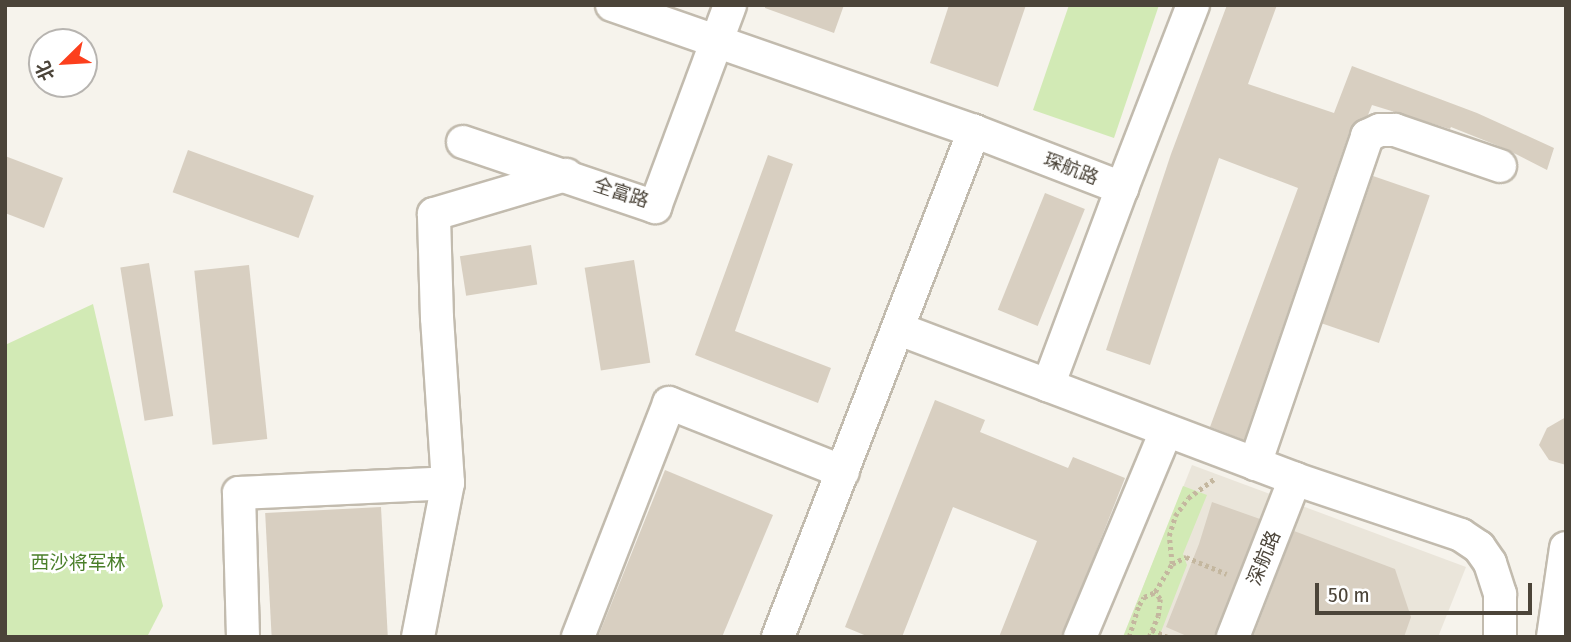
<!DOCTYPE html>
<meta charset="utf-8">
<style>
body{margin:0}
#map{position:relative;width:1571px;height:642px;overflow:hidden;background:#f6f3ec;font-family:"Fira Sans Condensed","Noto Sans SC",sans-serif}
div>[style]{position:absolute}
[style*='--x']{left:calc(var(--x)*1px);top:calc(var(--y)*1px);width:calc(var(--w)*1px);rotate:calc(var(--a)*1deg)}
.residential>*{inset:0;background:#eae5da}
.green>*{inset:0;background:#d2eab5}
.building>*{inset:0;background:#d8cfc1;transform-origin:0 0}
.path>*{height:4.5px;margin-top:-2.25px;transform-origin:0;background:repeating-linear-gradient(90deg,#c4b79f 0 3.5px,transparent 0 7px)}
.roads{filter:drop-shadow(2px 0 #c2bbae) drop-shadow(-2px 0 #c2bbae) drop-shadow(0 2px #c2bbae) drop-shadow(0 -2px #c2bbae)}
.minor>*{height:32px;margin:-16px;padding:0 16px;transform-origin:16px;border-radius:16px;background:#fff}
span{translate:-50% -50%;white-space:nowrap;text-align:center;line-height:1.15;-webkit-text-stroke:5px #fff;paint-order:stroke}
.street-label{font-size:19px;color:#4b4439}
.park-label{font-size:19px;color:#4a7f2a}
.frame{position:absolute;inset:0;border:7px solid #4b4439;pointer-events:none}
.north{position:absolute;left:28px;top:28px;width:70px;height:70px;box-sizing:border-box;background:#fff;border:2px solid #b7b4b0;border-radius:50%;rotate:246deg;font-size:19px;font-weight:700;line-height:28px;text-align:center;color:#4b4439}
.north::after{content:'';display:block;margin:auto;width:24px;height:32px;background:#fc3f1d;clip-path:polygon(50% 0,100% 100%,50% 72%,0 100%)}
.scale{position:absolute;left:1315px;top:583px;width:217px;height:32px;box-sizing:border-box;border:4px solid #4b4439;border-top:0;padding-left:9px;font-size:21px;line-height:24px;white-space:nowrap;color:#4b4439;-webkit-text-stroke:5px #fff;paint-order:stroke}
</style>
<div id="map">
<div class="residential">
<i style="clip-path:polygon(1192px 465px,1466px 567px,1438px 637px,1123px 637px)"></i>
</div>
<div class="green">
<i style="clip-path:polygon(1069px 5px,1159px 5px,1114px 138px,1033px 110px)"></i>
<i style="clip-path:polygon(93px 304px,163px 606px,147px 637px,5px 637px,5px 345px)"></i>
<i style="clip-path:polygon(1183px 486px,1207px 495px,1183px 554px,1187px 565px,1159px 637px,1123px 637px)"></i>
</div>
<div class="building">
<i style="clip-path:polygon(765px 5px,844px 5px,834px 33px,765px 8px)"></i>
<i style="clip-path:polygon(949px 5px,1026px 5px,998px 87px,930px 63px)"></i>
<i style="clip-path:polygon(1227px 5px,1277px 5px,1248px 84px,1334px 113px,1352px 66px,1477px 113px,1554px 148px,1547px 170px,1506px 149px,1451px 127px,1450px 129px,1372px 105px,1368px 115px,1354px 123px,1350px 130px,1244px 440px,1210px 427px,1298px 188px,1219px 158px,1150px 365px,1106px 350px,1171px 154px)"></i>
<i style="left:188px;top:150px;width:134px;height:45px;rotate:20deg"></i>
<i style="clip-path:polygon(768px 155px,793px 164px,735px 331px,831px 368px,818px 403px,695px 355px)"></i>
<i style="clip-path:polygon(5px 156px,63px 178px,44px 228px,5px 213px)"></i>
<i style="left:1373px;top:176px;width:60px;height:156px;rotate:19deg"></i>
<i style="left:1045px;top:193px;width:43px;height:126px;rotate:22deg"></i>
<i style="left:531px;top:245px;width:40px;height:72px;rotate:81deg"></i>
<i style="left:634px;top:260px;width:104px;height:50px;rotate:81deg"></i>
<i style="left:149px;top:263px;width:155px;height:29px;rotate:81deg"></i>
<i style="left:249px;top:265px;width:175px;height:55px;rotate:84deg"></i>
<i style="clip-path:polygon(935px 400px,985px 420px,980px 432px,1068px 468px,1073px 457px,1125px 478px,1062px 637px,999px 637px,1037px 541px,953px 507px,902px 637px,869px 637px,845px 627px)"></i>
<i style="clip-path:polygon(1566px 417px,1566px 465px,1549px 460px,1539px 445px,1547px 428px)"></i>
<i style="clip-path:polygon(665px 470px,773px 515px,722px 637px,598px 637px)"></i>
<i style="clip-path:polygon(1212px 502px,1260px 519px,1215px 637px,1189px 637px,1166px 627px,1199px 544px)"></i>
<i style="left:381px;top:507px;width:130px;height:116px;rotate:87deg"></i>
<i style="clip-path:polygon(1294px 531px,1395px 569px,1411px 617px,1404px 637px,1253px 637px)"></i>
</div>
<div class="path">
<i style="--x:1172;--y:564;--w:28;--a:-96"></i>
<i style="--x:1169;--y:536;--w:21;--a:-73"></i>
<i style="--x:1175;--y:516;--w:22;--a:-54"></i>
<i style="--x:1188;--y:498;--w:32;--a:-36"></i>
<i style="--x:1152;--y:630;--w:17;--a:24"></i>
<i style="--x:1129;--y:637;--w:34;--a:-73"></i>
<i style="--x:1139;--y:605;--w:9;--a:-58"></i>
<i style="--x:1144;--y:597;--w:12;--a:-24"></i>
<i style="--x:1155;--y:592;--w:33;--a:-59"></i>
<i style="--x:1172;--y:564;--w:16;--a:-27"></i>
<i style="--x:1186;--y:557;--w:44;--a:22.5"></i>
<i style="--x:1149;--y:637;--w:23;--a:-67"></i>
<i style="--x:1158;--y:616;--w:17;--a:-83"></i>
<i style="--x:1160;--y:599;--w:9;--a:-126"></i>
</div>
<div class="roads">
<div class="minor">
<i style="--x:612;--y:5;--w:383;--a:19.2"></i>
<i style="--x:974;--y:131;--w:159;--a:21.1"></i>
<i style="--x:1122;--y:188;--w:211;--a:110.5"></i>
<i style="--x:463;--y:142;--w:203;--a:18.7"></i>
<i style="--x:655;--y:207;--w:215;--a:-69.6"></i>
<i style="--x:1122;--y:188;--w:196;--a:-68.8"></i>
<i style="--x:899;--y:329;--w:423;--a:20.7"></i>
<i style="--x:1295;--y:479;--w:175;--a:18.6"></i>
<i style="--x:1461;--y:535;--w:22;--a:34"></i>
<i style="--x:1479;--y:547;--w:19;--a:55"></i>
<i style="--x:1490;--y:563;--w:33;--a:72"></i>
<i style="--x:1500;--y:594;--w:43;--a:90"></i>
<i style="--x:1255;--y:464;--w:347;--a:-71.1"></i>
<i style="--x:1367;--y:136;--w:14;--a:-25"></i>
<i style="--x:1380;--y:130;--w:15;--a:0"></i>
<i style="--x:1395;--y:130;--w:111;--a:18.9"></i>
<i style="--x:243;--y:637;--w:144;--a:-91.6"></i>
<i style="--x:239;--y:493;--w:209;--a:-2.7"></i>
<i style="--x:418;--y:637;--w:157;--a:-79"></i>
<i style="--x:448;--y:483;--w:165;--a:-93.8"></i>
<i style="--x:437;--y:318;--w:104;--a:-91.7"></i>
<i style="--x:434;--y:214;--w:138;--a:-16.5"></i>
<i style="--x:578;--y:637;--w:251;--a:-68.7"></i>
<i style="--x:669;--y:403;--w:187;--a:21.6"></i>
<i style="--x:778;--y:637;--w:543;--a:-68.83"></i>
<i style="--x:1080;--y:637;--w:223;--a:-67.3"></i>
<i style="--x:1233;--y:637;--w:170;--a:-68.6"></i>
<i style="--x:1553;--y:637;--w:90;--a:-81.7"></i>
</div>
</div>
<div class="street-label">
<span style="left:1071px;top:169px;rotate:21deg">琛航路</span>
<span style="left:621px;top:193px;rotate:18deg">全富路</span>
<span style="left:1264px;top:558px;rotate:-68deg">深航路</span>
</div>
<div class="park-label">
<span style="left:78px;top:563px">西沙将军林</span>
</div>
<div class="frame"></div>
<div class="north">北</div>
<div class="scale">50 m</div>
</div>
